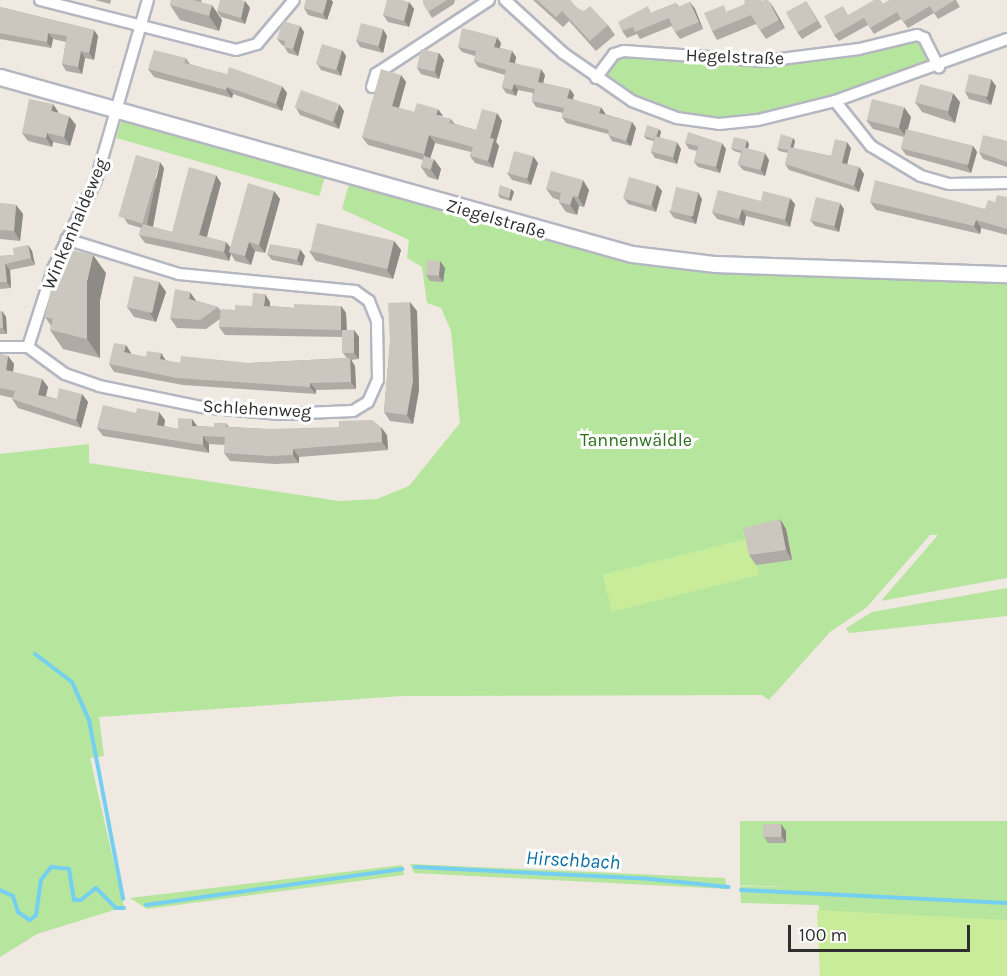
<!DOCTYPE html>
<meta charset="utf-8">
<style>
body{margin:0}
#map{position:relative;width:1007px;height:976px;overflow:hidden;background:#efe9e1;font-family:Karla,sans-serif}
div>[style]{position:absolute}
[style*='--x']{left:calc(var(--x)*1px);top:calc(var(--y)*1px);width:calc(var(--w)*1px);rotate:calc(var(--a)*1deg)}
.green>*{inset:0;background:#b6e59e;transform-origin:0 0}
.pitch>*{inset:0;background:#c9ec9a;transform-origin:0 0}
.stream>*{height:4px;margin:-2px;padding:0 2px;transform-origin:2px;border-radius:2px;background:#75cff0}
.roads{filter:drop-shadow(2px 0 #b4b7c1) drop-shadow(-2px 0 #b4b7c1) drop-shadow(0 2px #b4b7c1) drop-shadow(0 -2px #b4b7c1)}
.minor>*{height:10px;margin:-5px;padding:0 5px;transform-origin:5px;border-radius:5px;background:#fff}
.secondary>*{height:15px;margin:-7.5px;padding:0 7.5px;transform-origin:7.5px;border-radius:7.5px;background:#fff}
.wall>*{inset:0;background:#afaba4}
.shaded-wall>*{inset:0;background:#8e8b86}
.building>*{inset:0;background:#cbc7bf;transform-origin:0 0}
span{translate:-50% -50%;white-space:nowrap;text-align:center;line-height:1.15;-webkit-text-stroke:6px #fff;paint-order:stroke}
.street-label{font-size:18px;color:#2e2e2e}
.park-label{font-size:18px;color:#2c6e1b}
.water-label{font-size:20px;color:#0d6fa3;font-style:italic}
.scale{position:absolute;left:788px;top:925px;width:182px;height:27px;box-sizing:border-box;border:3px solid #2e2e2e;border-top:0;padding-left:8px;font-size:18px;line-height:21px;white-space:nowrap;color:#2e2e2e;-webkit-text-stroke:4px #fff;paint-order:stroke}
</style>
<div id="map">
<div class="green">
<i style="clip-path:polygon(917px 35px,939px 67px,758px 120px,677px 118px,596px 78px,614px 54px,765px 61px)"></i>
<i style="left:123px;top:115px;width:211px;height:24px;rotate:16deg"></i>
<i style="clip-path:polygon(349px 184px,642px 262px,1007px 283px,1007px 578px,881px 601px,938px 535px,930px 535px,867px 607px,830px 632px,769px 700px,762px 695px,403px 696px,99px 717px,104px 756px,90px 758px,124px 907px,37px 934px,0 957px,0 454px,89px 444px,89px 463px,339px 501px,377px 499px,409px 486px,460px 423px,451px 331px,441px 308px,427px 303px,422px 267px,407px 258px,409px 240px,342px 209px)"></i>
<i style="clip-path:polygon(1007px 588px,1007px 616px,849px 633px,846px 628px,872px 612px)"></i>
<i style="clip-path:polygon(740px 821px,1007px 821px,1007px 944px,821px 976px,819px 905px,741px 903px,740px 886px,793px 887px,740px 885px)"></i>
<i style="clip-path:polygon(410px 864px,725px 878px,727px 889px,414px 873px)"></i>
<i style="clip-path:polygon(402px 865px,404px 875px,147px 909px,130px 898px)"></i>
</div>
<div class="pitch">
<i style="left:750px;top:538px;width:38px;height:152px;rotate:76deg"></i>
<i style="clip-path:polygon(817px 910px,1007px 920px,1007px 976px,820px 976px)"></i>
</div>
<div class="stream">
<i style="--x:35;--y:654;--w:46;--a:37.1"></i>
<i style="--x:72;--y:682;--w:42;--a:65.9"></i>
<i style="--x:89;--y:720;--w:182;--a:79.2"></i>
<i style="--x:415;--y:867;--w:234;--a:2.9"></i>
<i style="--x:649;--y:879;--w:80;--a:5.7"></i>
<i style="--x:0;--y:890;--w:14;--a:25"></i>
<i style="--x:13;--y:896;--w:17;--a:73"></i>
<i style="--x:18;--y:912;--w:14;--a:34"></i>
<i style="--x:30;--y:920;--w:8;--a:-40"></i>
<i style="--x:36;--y:915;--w:35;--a:-82"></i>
<i style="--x:41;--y:880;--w:16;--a:-52"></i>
<i style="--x:51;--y:867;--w:18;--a:6"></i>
<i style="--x:69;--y:869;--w:31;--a:81"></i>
<i style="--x:74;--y:900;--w:7;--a:0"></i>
<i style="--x:81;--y:900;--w:19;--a:-39"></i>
<i style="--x:96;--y:888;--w:28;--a:45"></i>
<i style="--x:116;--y:908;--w:8;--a:0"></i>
<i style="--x:741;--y:890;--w:266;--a:2.8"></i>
<i style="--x:146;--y:905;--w:259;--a:-8"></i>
</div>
<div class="roads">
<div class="minor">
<i style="--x:40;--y:0;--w:202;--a:14.3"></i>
<i style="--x:236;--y:50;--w:22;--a:-16"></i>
<i style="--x:257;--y:44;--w:57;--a:-49.9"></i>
<i style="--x:505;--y:0;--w:79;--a:42.4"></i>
<i style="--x:563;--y:53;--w:84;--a:34.8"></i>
<i style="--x:632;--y:101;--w:48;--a:20.7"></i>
<i style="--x:677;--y:118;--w:42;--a:8.1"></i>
<i style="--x:719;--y:124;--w:39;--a:-6"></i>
<i style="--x:758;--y:120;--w:79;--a:-13.9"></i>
<i style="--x:835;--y:101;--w:183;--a:-19.8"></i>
<i style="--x:596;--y:78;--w:30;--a:-53"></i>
<i style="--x:614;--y:54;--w:10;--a:-17"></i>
<i style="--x:624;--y:51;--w:141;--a:4.1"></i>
<i style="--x:765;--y:61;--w:95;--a:-7.3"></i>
<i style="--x:859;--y:49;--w:60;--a:-13.6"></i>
<i style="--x:917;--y:35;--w:8;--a:23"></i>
<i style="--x:924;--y:38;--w:33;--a:63"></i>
<i style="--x:372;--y:87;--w:14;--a:-73"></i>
<i style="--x:376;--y:74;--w:135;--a:-33.2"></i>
<i style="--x:835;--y:101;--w:58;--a:51.3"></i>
<i style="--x:871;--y:146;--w:58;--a:31"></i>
<i style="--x:921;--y:176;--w:29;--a:16"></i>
<i style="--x:949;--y:184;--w:58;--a:-1"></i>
<i style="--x:0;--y:347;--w:28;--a:0"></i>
<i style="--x:28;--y:347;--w:82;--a:-72.2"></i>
<i style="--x:53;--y:269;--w:99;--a:-64.2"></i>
<i style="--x:96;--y:180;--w:187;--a:-73.9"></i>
<i style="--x:28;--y:347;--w:46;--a:36.1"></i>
<i style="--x:65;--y:374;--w:36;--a:19"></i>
<i style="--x:99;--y:386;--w:104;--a:11.6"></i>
<i style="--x:201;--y:407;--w:79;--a:5.1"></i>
<i style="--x:280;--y:414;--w:73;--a:-2.4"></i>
<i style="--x:353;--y:411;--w:17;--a:-31"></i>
<i style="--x:368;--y:402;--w:24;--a:-66"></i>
<i style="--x:378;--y:380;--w:59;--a:-91"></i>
<i style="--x:377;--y:321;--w:22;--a:-112"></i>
<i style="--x:369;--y:301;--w:17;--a:-144"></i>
<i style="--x:355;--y:291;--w:177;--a:-174.5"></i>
<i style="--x:179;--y:274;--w:118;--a:-162.8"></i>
</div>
<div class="secondary">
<i style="--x:0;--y:77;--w:656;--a:15.65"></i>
<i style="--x:632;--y:254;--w:84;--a:6.9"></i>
<i style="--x:715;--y:264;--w:292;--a:2"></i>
</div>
</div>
<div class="wall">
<i style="clip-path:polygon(95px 0,111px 0,110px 4px)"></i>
<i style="clip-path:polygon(171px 0,202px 0,201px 2px,222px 20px,219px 31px,180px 20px,170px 5px)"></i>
<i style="clip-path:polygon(306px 0,331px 0,333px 2px,327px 20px,308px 15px,304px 8px)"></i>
<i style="clip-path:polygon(423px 0,455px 0,454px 4px,432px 18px,423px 3px)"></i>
<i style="clip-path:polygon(533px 0,570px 0,577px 8px,608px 25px,615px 35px,596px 51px,569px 21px,563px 27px)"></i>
<i style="clip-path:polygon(880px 0,883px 4px,890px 0,956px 0,960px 7px,938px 19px,934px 13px,908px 28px,901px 19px,874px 34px,868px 25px,839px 41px,834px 35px)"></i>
<i style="clip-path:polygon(245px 1px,250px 8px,245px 24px,221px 17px,217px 11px)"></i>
<i style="clip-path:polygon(763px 1px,773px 7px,785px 28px,766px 39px,756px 24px,717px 40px,712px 31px,728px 11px)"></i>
<i style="clip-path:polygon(806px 1px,822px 27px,802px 39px,797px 32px)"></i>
<i style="clip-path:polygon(409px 2px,414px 9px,409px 27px,388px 22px,383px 15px)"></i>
<i style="clip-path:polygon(690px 2px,695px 9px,703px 29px,680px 39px,675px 32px,672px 26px,640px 39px,637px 34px,627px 38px,622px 31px,653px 12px,676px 3px,679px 7px)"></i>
<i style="clip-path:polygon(0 7px,94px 30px,98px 36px,94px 60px,85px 58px,82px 74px,66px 71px,62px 64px,66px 42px,53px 39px,51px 48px,0 39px)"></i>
<i style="clip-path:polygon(300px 26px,304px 32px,298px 56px,288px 53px,284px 46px,282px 45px,277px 39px)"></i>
<i style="clip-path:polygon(383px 29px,387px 36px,383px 53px,360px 47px,356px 40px)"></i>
<i style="clip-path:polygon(501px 43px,500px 48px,512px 51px,516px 57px,515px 63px,545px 75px,543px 83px,570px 89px,574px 95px,573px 99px,605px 113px,605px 114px,632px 122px,636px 128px,631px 146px,612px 141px,608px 134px,566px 123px,562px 117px,563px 113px,536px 107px,532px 101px,533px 93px,518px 90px,516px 96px,506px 93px,502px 87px,505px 75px,478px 67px,474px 61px,475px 56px,462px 52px,458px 47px)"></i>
<i style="clip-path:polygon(342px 50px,346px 56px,341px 76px,321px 70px,317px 64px)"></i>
<i style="clip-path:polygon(439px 53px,444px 60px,439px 79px,421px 74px,417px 68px)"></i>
<i style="clip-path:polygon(186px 58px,190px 64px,287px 93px,282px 111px,233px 94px,232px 98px,154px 77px,148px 69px)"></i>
<i style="clip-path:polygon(401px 75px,406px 82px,399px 108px,414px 112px,451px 119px,455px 124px,476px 130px,497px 113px,502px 121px,496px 142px,499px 146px,493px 168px,475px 163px,470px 156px,471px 152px,435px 143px,430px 158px,441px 169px,438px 180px,428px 177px,421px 167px,423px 160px,368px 145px,362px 137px)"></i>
<i style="clip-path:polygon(996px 86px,991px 105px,969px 99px,965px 92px)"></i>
<i style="clip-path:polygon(915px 102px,960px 102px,955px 123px,922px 112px)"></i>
<i style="clip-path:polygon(296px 108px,344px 111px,339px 129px,300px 115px)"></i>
<i style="clip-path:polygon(911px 117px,907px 130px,973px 146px,977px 152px,971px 173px,906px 155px,901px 148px,904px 137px,873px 129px,866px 120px)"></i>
<i style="clip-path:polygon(76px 125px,70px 146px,53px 142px,52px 147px,28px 141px,22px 133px)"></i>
<i style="clip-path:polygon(659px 129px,661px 132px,659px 137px,681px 149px,677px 164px,655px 158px,651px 152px,654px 141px,646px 139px,644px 136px)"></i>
<i style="clip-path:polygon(793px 138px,795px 141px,793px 148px,831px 156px,851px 148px,847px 164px,859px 167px,864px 174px,859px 192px,789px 170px,785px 164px,788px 153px,779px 151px,777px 148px)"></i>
<i style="clip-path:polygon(1007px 141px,1007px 167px,983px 159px,979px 152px)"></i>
<i style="clip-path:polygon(685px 143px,726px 149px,720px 173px,698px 167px,694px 162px,697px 151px,689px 149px)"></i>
<i style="clip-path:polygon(749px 144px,748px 149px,769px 160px,765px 176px,743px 170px,738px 164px,741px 153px,734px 151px,731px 148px)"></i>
<i style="clip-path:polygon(538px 163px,531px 185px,512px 180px,507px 173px)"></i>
<i style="clip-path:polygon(164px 168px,153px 227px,172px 232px,221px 183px,207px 237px,226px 242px,231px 248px,274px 191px,280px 199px,265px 253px,255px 251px,251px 265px,235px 261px,231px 254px,229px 261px,145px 243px,139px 235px,141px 228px,128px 224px,124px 218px)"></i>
<i style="clip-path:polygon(657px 185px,662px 191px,656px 212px,628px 204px,624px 198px)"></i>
<i style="clip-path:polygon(511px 189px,514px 192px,511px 201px,500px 198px,498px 194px)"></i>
<i style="clip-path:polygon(546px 189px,589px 190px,584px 207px,579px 206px,577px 215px,566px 212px,559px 202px,559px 200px,553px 198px)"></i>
<i style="clip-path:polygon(1007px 197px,1007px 235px,981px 228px,980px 234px,876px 210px,870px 202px,985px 209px,995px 202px)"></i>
<i style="clip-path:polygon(702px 199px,696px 224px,674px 218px,669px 211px)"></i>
<i style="clip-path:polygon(761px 201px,795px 204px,790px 227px,746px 216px,744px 226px,717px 219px,712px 212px)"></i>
<i style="clip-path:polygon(0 203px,16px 205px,23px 214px,20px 241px,0 239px)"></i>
<i style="clip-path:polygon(844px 209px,839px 232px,815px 226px,810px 220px)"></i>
<i style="clip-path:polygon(394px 241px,401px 250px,393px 279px,316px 261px,309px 251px)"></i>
<i style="clip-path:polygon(28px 245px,32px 251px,35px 265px,10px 270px,11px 288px,0 289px,0 256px,14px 255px)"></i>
<i style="clip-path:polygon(267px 254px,305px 256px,302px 266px,272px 260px)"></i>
<i style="clip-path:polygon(445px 268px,443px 282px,430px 281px,426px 275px)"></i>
<i style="clip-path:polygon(106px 273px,100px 300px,100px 358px,63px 349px,50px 330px,51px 326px,45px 317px)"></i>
<i style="clip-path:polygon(159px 282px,166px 292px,156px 322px,134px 317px,127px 307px)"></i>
<i style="clip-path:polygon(197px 301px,218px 307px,221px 311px,235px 310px,270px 302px,270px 306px,294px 308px,341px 306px,346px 313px,347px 330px,354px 330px,359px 337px,359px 359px,351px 360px,355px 366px,356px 389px,316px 390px,316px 394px,183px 385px,114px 372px,109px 364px,126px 345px,131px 354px,146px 357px,161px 353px,166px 361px,180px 363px,249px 363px,347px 358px,343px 353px,342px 337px,225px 335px,219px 327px,220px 319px,206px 329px,177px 328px,170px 318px)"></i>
<i style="clip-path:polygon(0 311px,2px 311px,6px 317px,7px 334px,0 334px)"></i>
<i style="clip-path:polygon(417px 311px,419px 390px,413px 424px,390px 421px,384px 412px,390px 342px)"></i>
<i style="clip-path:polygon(0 354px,8px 356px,14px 364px,13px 372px,42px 379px,48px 387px,46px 396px,57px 399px,82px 394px,88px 402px,81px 428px,18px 408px,12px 399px,13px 398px,0 395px)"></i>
<i style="clip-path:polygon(165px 420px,164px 426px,178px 429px,197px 426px,214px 427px,226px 423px,229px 427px,387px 435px,388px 450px,299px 457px,299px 463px,275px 464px,230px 461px,224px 453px,225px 445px,209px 444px,209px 453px,103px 436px,97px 428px)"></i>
<i style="clip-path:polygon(780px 519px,786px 529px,792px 560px,756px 565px,749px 555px)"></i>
<i style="clip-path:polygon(786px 831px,786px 843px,768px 843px,764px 837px)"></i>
</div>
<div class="shaded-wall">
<i style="clip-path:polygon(327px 0,331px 0,333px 2px,327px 20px,323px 14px)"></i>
<i style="clip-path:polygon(768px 0,773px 7px,785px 28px,779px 20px)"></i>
<i style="clip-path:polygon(245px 1px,250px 8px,245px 24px,241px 18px)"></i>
<i style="clip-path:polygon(409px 2px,414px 9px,409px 27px,404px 21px)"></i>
<i style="clip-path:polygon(690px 2px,695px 9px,703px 29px,699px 22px)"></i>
<i style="clip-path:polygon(212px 5px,222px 20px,219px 31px,209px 16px)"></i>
<i style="clip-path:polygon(300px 26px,304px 32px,298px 56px,293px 49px)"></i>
<i style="clip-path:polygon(383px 29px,387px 36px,383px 53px,378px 46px)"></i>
<i style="clip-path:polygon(94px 30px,98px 36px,94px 60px,89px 53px)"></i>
<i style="clip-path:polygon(48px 33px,53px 39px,51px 48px,47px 42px)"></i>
<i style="clip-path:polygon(497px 37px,501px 43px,498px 53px,494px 47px)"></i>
<i style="clip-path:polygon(342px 50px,346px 56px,341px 76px,337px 69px)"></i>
<i style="clip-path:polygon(81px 51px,85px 58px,82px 74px,78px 67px)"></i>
<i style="clip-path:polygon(512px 51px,516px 57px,514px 67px,509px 62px)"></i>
<i style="clip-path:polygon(439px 53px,444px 60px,439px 79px,435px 72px)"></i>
<i style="clip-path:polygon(541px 69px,545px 75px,542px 88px,538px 82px)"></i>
<i style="clip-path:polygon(401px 75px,406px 82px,397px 114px,392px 106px)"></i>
<i style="clip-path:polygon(991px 79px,996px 86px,991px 105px,986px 98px)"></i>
<i style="clip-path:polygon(514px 84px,518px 90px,516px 96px,512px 90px)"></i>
<i style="clip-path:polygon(282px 86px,287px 93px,282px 111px,276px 104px)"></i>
<i style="clip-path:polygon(227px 87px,233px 94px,232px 98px,226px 90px)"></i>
<i style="clip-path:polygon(570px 89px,574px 95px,571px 104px,567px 98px)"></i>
<i style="clip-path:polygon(953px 93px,960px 102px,955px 123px,948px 113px)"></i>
<i style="clip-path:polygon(53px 104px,59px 113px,51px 111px)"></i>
<i style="clip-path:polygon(339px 104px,344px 111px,339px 129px,334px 122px)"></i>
<i style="clip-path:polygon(601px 107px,605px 113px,604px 119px,599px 113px)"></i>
<i style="clip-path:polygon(904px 107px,911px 117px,906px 137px,899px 128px)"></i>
<i style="clip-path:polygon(438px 109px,443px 116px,436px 115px)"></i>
<i style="clip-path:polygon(497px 113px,502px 121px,496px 142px,499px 146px,493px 168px,488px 161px,490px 138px)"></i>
<i style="clip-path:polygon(69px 116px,76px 125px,70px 146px,64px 137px)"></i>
<i style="clip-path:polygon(632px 122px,636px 128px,631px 146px,626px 141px)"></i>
<i style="clip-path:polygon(659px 129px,661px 132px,658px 143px,656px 139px)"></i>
<i style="clip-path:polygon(47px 133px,53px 142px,52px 147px,46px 138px)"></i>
<i style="clip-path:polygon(429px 135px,435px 143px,429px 162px,424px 154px)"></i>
<i style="clip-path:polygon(793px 138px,795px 141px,792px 154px,789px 151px)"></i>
<i style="clip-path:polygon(747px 140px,749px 144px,746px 155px,744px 151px)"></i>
<i style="clip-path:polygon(677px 142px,681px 149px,677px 164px,673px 158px)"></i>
<i style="clip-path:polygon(847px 142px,851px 148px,846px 169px,842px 163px)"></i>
<i style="clip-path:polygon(722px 143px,726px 149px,720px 173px,716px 167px)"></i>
<i style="clip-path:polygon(973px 146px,977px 152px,971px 173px,967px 166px)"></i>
<i style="clip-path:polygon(765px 153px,769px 160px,765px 176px,760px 169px)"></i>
<i style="clip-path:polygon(533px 156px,538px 163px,531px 185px,527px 179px)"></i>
<i style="clip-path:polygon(434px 159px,441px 169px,438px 180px,431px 170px)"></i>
<i style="clip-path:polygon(160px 162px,164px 168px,152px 231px,147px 224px)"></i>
<i style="clip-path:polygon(859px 167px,864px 174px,859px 192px,854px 186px)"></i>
<i style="clip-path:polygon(216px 175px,221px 183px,205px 243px,199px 235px)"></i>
<i style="clip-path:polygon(583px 180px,589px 190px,584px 207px,578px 197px)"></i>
<i style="clip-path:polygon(657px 185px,662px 191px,656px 212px,652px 205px)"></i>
<i style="clip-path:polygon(511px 189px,514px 192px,511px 201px,509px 198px)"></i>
<i style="clip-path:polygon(274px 191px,280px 199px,265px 253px,259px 245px)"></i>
<i style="clip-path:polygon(698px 192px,702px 199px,696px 224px,691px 217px)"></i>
<i style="clip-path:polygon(573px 196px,579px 206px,577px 215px,570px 205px)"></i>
<i style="clip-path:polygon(790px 198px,795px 204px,790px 227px,785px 220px)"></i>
<i style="clip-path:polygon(840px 203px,844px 209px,839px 232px,834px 226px)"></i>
<i style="clip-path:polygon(16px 205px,23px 214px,20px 241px,14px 231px)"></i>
<i style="clip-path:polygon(742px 209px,746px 216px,744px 226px,739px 219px)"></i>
<i style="clip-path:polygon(976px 220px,981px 228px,980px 234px,974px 226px)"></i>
<i style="clip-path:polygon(394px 241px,401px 250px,393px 279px,387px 270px)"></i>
<i style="clip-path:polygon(226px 242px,232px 250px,229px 252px,231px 254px,229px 261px,224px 252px)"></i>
<i style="clip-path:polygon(249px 242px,255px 251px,251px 265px,245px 256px)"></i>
<i style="clip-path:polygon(28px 245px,32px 251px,35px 265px,31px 258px)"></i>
<i style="clip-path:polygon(300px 249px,305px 256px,302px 266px,297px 260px)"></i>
<i style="clip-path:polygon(93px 255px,106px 273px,100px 300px,100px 358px,87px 339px,87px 281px)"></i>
<i style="clip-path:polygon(440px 261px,445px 268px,443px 282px,439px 276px)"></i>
<i style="clip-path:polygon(5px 264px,10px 270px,11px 288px,7px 282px)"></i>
<i style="clip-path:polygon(159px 282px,166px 292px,156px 322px,149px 312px)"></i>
<i style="clip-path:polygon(190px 292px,197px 302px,189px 299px)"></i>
<i style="clip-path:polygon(265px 294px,270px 302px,270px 314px,264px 306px)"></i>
<i style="clip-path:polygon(410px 302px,417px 311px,419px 390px,413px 424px,407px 415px)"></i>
<i style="clip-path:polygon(341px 306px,346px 313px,347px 337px,341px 330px)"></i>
<i style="clip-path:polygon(2px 311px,6px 317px,7px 334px,3px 328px)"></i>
<i style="clip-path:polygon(354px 330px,359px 337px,359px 359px,354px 353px)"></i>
<i style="clip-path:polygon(126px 345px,131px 353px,130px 359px,124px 352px)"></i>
<i style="clip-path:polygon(161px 353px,166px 361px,160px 359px)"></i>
<i style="clip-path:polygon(8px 356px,14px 364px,12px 378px,6px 370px)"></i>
<i style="clip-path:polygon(350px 358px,355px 366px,356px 389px,351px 382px)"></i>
<i style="clip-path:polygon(42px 379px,48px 387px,44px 403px,38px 395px)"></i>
<i style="clip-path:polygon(310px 383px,316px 390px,316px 394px,310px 387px)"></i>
<i style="clip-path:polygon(82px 394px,88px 402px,81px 428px,76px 420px)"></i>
<i style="clip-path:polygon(159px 412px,165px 420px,163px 433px,157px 425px)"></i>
<i style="clip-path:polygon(192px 419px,198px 427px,192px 426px)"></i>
<i style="clip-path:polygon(381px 427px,387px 435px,388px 450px,382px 442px)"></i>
<i style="clip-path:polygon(203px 436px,209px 444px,209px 453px,203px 445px)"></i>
<i style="clip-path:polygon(293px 449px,299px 457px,299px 463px,293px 455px)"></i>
<i style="clip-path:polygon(780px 519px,786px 529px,792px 560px,786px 550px)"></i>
<i style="clip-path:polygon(781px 824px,786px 831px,786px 843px,782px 837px)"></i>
</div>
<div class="building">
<i style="clip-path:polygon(171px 0,193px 0,212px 5px,209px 16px,170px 5px)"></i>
<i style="clip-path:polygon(220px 0,241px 0,245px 1px,241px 18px,217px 11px)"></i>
<i style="clip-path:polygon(306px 0,327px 0,323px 14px,304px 8px)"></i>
<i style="clip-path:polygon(387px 0,401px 0,409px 2px,404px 21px,383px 15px)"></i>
<i style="clip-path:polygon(423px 0,447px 0,428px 12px,423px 3px)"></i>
<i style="clip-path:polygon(537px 0,570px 0,577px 8px,584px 11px,590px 6px,608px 25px,590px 41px,562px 11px,556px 17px)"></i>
<i style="clip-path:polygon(745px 0,761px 0,762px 1px,765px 0,768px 0,779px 20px,760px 30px,751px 15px,712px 31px,704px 13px,724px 5px,726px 12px,745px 4px,744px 1px)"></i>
<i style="clip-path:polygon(874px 0,880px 0,883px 4px,890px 0,955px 0,934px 13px,930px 6px,903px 22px,897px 12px,870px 28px,864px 18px,834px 35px,824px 16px,843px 6px,848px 15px)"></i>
<i style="left:806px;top:1px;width:23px;height:23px;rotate:61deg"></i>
<i style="clip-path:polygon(690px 2px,699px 22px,675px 32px,669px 18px,635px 32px,633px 27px,622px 31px,618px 22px,648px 6px,651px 13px,676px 3px,678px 7px)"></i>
<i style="clip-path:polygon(0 7px,94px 30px,89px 53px,81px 51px,78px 67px,62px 64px,67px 36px,48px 33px,47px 42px,0 33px)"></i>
<i style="clip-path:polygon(283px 21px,300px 26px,293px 49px,284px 47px,285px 41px,277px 39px)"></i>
<i style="left:361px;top:23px;width:23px;height:18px;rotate:15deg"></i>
<i style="clip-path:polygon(462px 28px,497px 37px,494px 47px,512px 51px,509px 62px,541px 69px,538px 82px,570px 89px,567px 98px,601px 107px,599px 113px,632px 122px,626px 141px,608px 135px,609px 130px,562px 117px,564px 108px,532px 101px,535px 89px,514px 84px,512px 90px,502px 87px,506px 70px,474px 61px,476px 51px,458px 47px)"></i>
<i style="left:322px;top:44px;width:21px;height:21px;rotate:17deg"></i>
<i style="left:421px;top:49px;width:18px;height:19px;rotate:13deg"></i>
<i style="clip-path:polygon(154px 50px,186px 58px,184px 63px,227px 74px,229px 67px,282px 86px,276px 104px,227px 87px,226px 90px,148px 69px)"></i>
<i style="clip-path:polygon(381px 69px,401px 75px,392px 106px,414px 112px,417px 103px,438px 109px,436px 115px,451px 119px,449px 123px,476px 130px,482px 109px,497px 113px,490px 138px,494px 139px,488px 161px,470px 156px,473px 147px,429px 135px,424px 154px,362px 137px)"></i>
<i style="left:969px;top:74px;width:23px;height:18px;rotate:13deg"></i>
<i style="left:920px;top:84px;width:34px;height:19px;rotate:15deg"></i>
<i style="left:301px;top:90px;width:40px;height:19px;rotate:20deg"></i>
<i style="clip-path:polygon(29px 99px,53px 104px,51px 111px,69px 116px,64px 137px,47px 133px,46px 138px,22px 133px)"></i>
<i style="left:872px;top:99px;width:33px;height:22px;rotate:14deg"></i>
<i style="clip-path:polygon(647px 125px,659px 129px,656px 136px,655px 136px,654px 139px,644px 136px)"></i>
<i style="left:906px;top:129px;width:69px;height:20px;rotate:14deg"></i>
<i style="clip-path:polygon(688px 132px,722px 143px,716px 167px,694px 162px,698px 146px,685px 143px)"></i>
<i style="clip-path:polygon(781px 134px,793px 138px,790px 148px,789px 147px,788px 150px,777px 148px)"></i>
<i style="clip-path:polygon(983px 135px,1007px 141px,1007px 162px,979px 152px)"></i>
<i style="left:655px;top:136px;width:23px;height:16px;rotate:15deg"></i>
<i style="clip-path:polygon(734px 137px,747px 140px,745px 148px,743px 147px,742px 151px,731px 148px)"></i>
<i style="clip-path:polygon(835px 139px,847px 142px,842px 163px,859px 167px,854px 186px,785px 164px,789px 147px,831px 156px)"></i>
<i style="left:743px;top:147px;width:23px;height:18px;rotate:15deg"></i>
<i style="left:514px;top:151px;width:20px;height:23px;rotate:15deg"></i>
<i style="left:136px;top:155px;width:25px;height:64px;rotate:16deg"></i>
<i style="left:424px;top:156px;width:10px;height:11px;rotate:17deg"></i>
<i style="clip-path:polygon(189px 167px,216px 175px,199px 235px,226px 242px,224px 252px,139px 235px,143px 224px,172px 232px)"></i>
<i style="clip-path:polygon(551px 171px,583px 180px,578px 197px,573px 196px,570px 205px,559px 202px,561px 193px,546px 189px)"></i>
<i style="left:629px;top:177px;width:29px;height:22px;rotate:16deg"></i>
<i style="clip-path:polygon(875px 180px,985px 209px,988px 200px,995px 202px,997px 195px,1007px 197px,1007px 229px,976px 220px,974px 226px,870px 202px)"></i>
<i style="clip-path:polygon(248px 183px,274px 191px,259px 245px,249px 242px,245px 256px,229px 252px)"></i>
<i style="clip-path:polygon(500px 185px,511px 189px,509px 198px,498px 194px)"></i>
<i style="left:676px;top:187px;width:23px;height:25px;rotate:13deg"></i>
<i style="clip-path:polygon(718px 190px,761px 201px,763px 191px,790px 198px,785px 220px,742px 209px,739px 219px,712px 212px)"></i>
<i style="left:816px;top:197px;width:25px;height:24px;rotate:14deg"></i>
<i style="clip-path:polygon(0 203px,16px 205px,14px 231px,0 230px)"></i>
<i style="left:317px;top:223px;width:79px;height:29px;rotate:13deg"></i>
<i style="clip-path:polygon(270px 244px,300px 249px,297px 260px,267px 254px)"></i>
<i style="clip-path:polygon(28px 245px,31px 258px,5px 264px,7px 282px,0 282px,0 256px,14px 255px,13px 248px)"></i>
<i style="clip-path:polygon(60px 247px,93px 255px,87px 281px,87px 339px,50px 330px,53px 319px,45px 317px)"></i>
<i style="left:427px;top:260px;width:13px;height:15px;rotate:4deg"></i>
<i style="left:134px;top:276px;width:26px;height:32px;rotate:13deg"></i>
<i style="clip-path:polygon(175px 289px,190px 292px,189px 299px,218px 307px,200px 320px,170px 318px)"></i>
<i style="clip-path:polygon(253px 293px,265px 294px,264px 306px,294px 308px,294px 304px,341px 306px,341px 330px,219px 327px,221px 309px,235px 310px,235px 305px,252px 306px)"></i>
<i style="clip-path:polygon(410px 302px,413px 381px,407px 415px,384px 412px,390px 342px,388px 303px)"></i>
<i style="clip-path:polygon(0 311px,2px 311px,3px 328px,0 328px)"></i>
<i style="left:354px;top:330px;width:23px;height:12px;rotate:90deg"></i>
<i style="clip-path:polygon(114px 343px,126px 345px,124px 352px,146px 357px,147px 351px,161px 353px,160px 359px,180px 363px,181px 356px,249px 363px,350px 358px,351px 382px,310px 383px,310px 387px,177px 378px,109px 364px)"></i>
<i style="clip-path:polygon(0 354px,8px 356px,6px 370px,42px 379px,38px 395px,57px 399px,59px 388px,82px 394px,76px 420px,12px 399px,15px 391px,0 388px)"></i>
<i style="clip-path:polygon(103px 405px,136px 413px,137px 408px,159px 412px,157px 425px,178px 429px,178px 418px,192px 419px,192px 426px,214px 427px,214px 423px,226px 423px,226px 427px,265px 429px,339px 427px,339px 421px,372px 420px,381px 427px,382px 442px,293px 449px,293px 455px,269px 456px,224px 453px,225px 437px,203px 436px,203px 445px,97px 428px)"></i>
<i style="clip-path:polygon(780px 519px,786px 550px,749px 555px,743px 528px)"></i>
<i style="left:763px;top:824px;width:18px;height:13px"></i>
</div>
<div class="street-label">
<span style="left:735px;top:57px;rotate:2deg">Hegelstraße</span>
<span style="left:496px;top:219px;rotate:16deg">Ziegelstraße</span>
<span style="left:75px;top:224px;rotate:-67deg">Winkenhaldeweg</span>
<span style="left:257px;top:409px;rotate:3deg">Schlehenweg</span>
</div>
<div class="park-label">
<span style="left:636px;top:440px">Tannenwäldle</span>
</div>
<div class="water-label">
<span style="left:573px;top:860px;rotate:3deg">Hirschbach</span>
</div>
<div class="scale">100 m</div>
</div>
